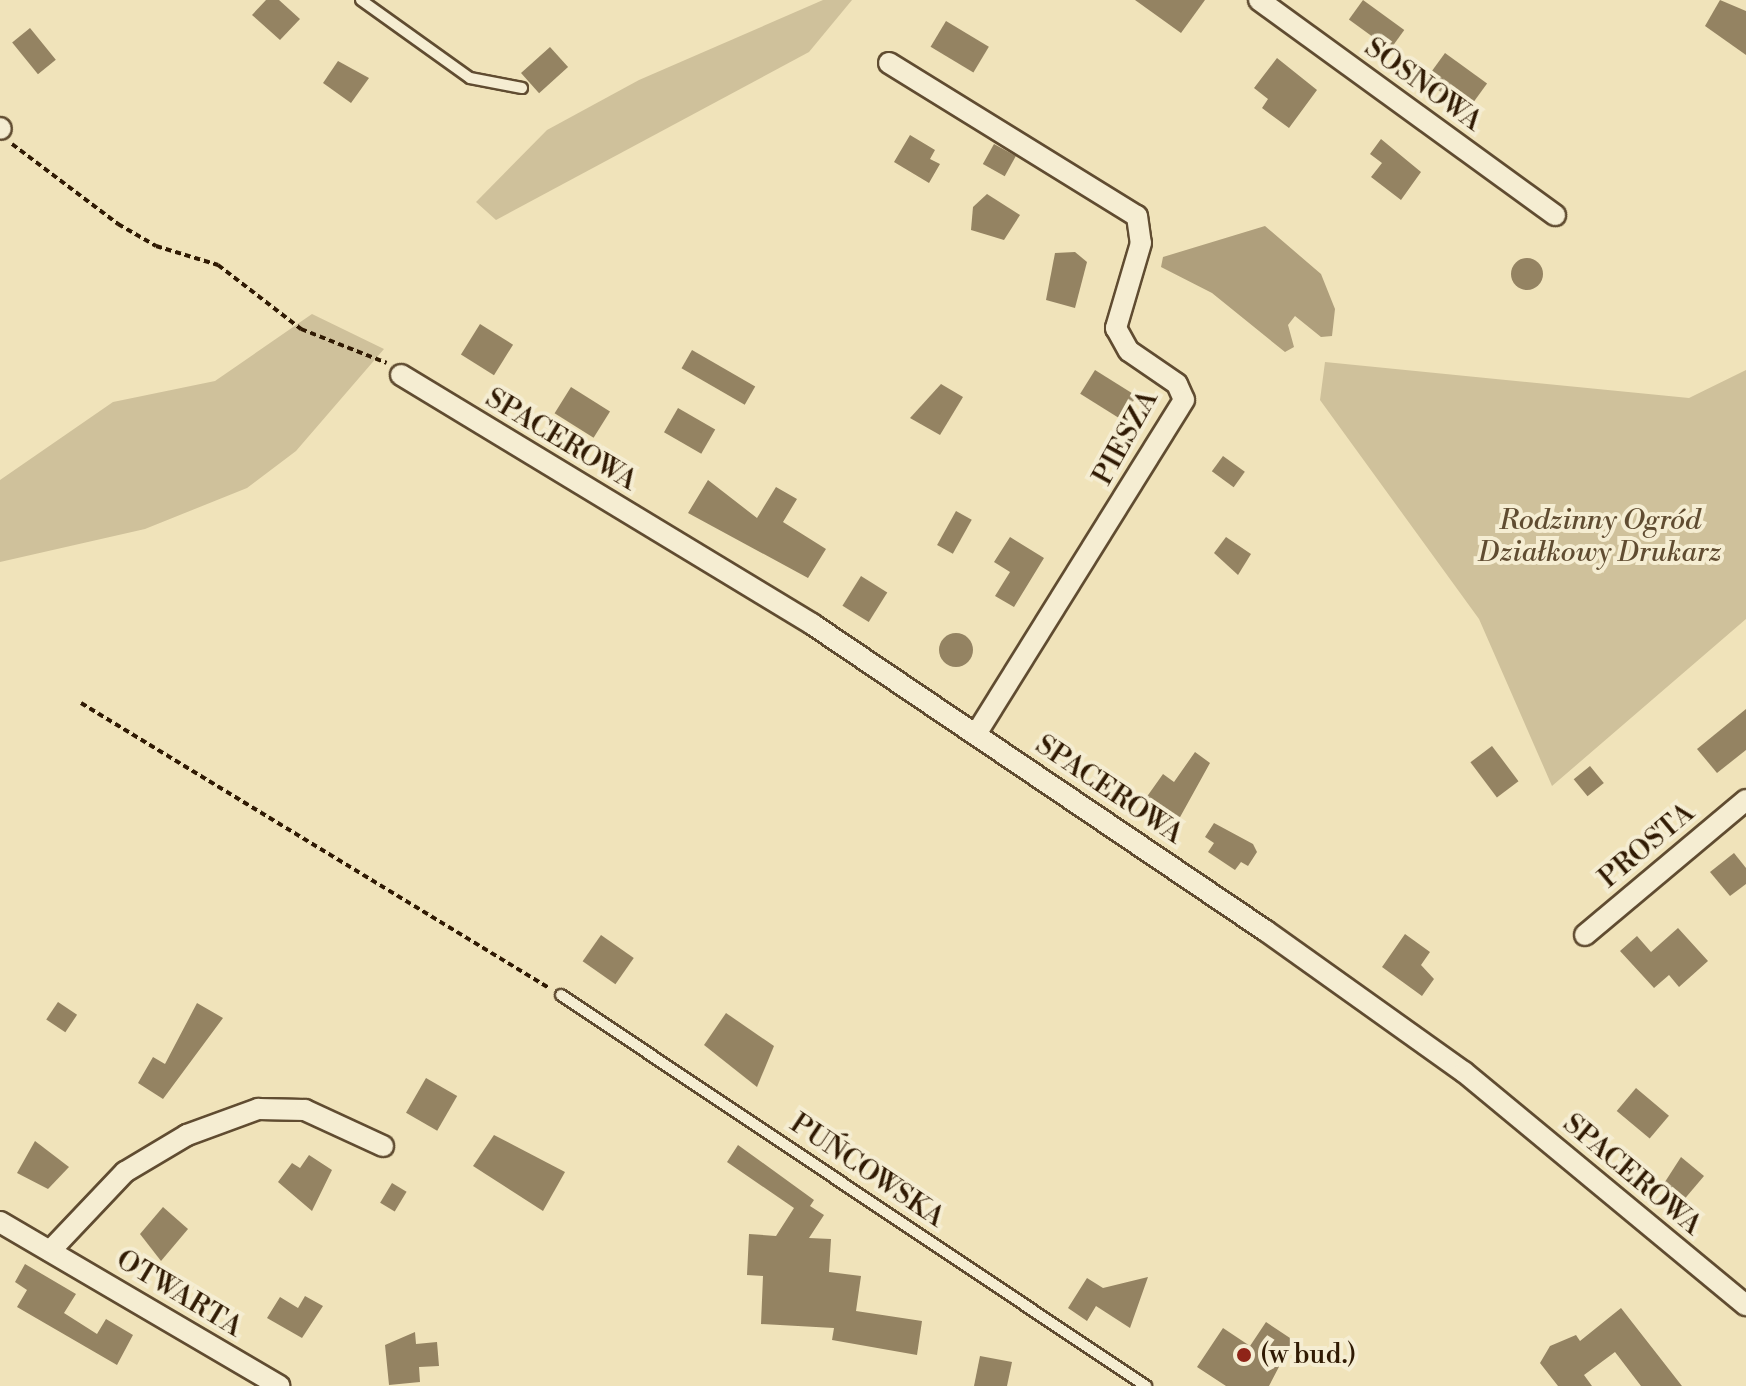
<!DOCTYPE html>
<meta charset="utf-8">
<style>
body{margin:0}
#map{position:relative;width:1746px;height:1386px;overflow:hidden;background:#f0e3ba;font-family:"Libre Bodoni",serif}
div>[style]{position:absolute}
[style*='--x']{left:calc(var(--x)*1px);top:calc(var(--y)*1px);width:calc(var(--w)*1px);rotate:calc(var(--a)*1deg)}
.green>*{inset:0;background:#cfc19b}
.water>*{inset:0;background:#af9f7c}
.building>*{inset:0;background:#948362;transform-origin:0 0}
.round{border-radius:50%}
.path>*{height:4px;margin-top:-2px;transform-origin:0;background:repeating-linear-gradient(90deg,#301a03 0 6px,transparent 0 10px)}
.roads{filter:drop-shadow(2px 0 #604c31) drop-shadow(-2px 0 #604c31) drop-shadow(0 2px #604c31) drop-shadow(0 -2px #604c31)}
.service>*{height:10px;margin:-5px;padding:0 5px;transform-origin:5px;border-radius:5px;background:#f5edd2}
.minor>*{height:20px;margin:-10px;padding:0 10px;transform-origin:10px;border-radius:10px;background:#f5edd2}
.dots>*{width:22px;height:22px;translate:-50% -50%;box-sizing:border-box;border:4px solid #f5edd2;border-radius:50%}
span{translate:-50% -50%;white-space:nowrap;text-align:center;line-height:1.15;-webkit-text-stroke:8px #f5edd2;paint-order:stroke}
.street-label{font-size:28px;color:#301a03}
.park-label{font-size:28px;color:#604c31;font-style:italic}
.poi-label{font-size:28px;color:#301a03}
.left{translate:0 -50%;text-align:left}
</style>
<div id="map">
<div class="green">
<i style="clip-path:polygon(823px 0,852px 0,809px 52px,496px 220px,476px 202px,547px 130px,639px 80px)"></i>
<i style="clip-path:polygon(312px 314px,384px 349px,296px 451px,247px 488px,145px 529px,0 562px,0 480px,113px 402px,215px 381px)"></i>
<i style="clip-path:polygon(1325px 362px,1689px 398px,1746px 370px,1746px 619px,1552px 786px,1479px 619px,1320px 400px)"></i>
</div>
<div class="water">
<i style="clip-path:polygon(1265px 226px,1321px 274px,1335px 309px,1332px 336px,1321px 337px,1295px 316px,1288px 325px,1294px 347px,1285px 352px,1212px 293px,1161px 267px,1163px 257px)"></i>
</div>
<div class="building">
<i style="clip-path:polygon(266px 0,279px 0,300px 19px,280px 40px,252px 15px)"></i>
<i style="clip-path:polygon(1135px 0,1205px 0,1181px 33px)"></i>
<i style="left:1363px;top:0;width:51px;height:24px;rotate:36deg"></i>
<i style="clip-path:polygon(1720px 0,1746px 11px,1746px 55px,1705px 26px)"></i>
<i style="left:946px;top:21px;width:50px;height:30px;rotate:31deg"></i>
<i style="left:30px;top:28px;width:41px;height:23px;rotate:51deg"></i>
<i style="left:550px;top:47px;width:27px;height:39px;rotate:48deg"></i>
<i style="left:1445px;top:53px;width:52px;height:34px;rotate:36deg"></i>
<i style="clip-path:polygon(1277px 58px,1317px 90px,1289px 128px,1262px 108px,1268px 99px,1254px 88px)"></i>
<i style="clip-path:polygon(338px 61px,369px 78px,351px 103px,323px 83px)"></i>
<i style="clip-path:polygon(910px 135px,935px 150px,930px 159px,940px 164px,929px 183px,894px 162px)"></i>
<i style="clip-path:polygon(1381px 139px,1421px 172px,1401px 200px,1371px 177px,1382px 163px,1370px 154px)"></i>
<i style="left:994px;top:144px;width:25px;height:23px;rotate:29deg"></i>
<i style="clip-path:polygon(987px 194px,1020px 215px,1004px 240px,971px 230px,973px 207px)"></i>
<i style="clip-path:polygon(1075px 252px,1087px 262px,1075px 308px,1046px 300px,1055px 253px)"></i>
<i class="round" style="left:1511px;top:258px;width:32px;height:32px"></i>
<i style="left:480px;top:324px;width:39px;height:36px;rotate:32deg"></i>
<i style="left:692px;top:350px;width:73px;height:21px;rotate:30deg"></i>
<i style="left:1095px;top:370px;width:49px;height:28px;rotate:32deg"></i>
<i style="clip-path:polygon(941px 384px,963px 397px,940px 435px,910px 418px)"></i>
<i style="left:571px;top:387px;width:46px;height:31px;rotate:32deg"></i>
<i style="left:678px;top:408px;width:43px;height:28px;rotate:30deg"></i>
<i style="left:1223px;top:456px;width:27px;height:19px;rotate:36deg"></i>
<i style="clip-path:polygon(708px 480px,757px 518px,776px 487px,797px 499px,783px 522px,826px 549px,808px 578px,688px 513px)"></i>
<i style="left:956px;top:511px;width:18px;height:39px;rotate:29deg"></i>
<i style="clip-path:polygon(1010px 537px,1044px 558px,1014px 607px,995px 596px,1010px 572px,994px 562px)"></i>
<i style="clip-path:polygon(1226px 537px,1251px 554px,1238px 575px,1214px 553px)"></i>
<i style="left:861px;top:576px;width:31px;height:35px;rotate:32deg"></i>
<i class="round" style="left:939px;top:633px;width:34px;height:34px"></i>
<i style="clip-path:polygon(1746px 709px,1746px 750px,1717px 773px,1697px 749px)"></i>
<i style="left:1492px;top:746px;width:44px;height:27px;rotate:53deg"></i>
<i style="clip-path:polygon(1195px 752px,1210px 763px,1174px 828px,1141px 805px,1163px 774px,1174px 782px)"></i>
<i style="left:1590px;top:766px;width:22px;height:21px;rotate:51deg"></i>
<i style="clip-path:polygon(1214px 823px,1253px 844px,1257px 852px,1248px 866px,1241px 862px,1235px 870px,1208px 852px,1214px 843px,1205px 837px)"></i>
<i style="clip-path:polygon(1734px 853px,1746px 868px,1746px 884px,1730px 896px,1710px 872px)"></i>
<i style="clip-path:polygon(1678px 928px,1708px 961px,1679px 987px,1669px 975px,1654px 988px,1620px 951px,1637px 936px,1651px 952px)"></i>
<i style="clip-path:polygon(1405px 934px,1430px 952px,1421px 965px,1434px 979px,1422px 996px,1382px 967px)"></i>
<i style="left:601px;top:935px;width:40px;height:32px;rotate:35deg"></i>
<i style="left:58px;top:1002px;width:23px;height:21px;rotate:34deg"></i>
<i style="clip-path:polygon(197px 1003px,223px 1018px,163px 1099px,138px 1083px,153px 1057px,165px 1064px)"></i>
<i style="clip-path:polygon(726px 1013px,774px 1046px,757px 1087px,704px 1045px)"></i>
<i style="left:426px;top:1078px;width:36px;height:40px;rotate:30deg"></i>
<i style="left:1636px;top:1088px;width:43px;height:30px;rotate:40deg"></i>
<i style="clip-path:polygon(494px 1135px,565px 1172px,543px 1211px,473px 1166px)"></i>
<i style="clip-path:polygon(35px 1141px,69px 1167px,48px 1189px,17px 1173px)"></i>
<i style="clip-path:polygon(738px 1145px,814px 1200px,810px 1206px,824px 1215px,809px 1238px,831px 1239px,829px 1272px,861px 1276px,856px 1311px,922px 1321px,917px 1355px,832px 1340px,834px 1328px,761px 1324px,763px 1276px,747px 1275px,749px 1234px,776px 1236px,794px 1208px,727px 1162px)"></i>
<i style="clip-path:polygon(309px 1155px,332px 1170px,312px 1211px,278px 1182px,292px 1163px,300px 1168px)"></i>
<i style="clip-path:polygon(1681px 1157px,1704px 1176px,1682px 1202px,1663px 1185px)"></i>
<i style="left:392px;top:1183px;width:17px;height:23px;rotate:31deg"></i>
<i style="clip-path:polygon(163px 1207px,188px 1229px,161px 1261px,140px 1234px)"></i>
<i style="clip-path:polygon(25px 1264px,76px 1294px,64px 1313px,97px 1334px,106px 1319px,133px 1335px,117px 1365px,17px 1307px,27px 1290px,15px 1282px)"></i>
<i style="clip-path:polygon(1148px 1277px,1130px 1328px,1096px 1306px,1087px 1321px,1068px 1308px,1087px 1278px,1103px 1288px)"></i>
<i style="clip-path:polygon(305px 1296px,323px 1306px,302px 1338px,267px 1318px,280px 1297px,298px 1308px)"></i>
<i style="clip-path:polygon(1621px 1308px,1682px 1386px,1641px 1386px,1615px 1352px,1584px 1375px,1592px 1386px,1558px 1386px,1540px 1363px,1550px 1346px,1576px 1335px,1580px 1341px)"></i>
<i style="clip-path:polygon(1266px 1322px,1293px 1340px,1269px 1386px,1226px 1386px,1197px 1367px,1223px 1328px,1250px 1346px)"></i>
<i style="clip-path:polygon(415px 1332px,416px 1344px,437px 1342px,439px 1366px,419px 1367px,420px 1382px,389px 1385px,385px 1345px)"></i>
<i style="clip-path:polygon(980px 1356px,1012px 1362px,1007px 1386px,974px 1386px)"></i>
</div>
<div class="path">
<i style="--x:12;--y:144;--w:133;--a:37"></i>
<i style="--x:118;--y:224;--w:44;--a:30.1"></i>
<i style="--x:156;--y:246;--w:65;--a:17"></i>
<i style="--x:218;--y:265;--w:105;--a:37.6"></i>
<i style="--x:301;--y:329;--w:92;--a:21.6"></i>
<i style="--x:81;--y:703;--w:548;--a:31.34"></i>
</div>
<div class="roads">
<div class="service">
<i style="--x:361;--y:0;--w:134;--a:35.6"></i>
<i style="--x:470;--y:78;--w:53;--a:10.9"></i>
<i style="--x:561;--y:995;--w:704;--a:33.76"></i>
</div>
<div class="minor">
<i style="--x:1259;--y:0;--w:366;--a:36"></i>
<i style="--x:889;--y:63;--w:291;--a:31.7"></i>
<i style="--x:1137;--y:216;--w:27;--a:82"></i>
<i style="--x:1141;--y:243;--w:89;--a:106.4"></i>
<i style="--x:1116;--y:328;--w:26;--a:61"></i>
<i style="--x:1129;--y:351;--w:58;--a:34.5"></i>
<i style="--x:1177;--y:384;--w:17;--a:66"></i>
<i style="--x:1184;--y:400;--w:392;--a:121.9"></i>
<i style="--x:0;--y:128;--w:1;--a:45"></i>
<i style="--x:401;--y:375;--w:481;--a:31.2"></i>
<i style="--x:812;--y:624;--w:548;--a:34.07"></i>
<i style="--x:1266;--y:931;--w:243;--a:35.5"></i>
<i style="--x:1464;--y:1072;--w:366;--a:39.6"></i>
<i style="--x:1585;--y:935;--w:210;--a:-40"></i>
<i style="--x:0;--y:1222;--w:324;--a:30.4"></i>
<i style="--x:50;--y:1251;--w:109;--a:-46.5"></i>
<i style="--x:125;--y:1172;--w:72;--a:-30.8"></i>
<i style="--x:187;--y:1135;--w:76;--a:-20.1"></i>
<i style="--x:258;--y:1109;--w:47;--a:1.2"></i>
<i style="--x:305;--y:1110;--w:86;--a:24.8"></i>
</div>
</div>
<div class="dots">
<i style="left:1244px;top:1355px;background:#8f2418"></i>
</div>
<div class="street-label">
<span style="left:1423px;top:85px;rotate:36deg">SOSNOWA</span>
<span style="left:1126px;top:438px;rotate:-61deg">PIESZA</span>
<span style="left:561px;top:440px;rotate:31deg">SPACEROWA</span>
<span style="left:1109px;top:790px;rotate:34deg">SPACEROWA</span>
<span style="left:1647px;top:846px;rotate:-40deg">PROSTA</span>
<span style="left:867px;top:1171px;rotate:34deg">PUŃCOWSKA</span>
<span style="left:1632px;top:1175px;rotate:40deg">SPACEROWA</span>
<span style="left:179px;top:1294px;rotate:31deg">OTWARTA</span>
</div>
<div class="park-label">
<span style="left:1600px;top:537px">Rodzinny Ogród<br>Działkowy Drukarz</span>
</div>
<div class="poi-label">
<span class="left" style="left:1260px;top:1355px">(w bud.)</span>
</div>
</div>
